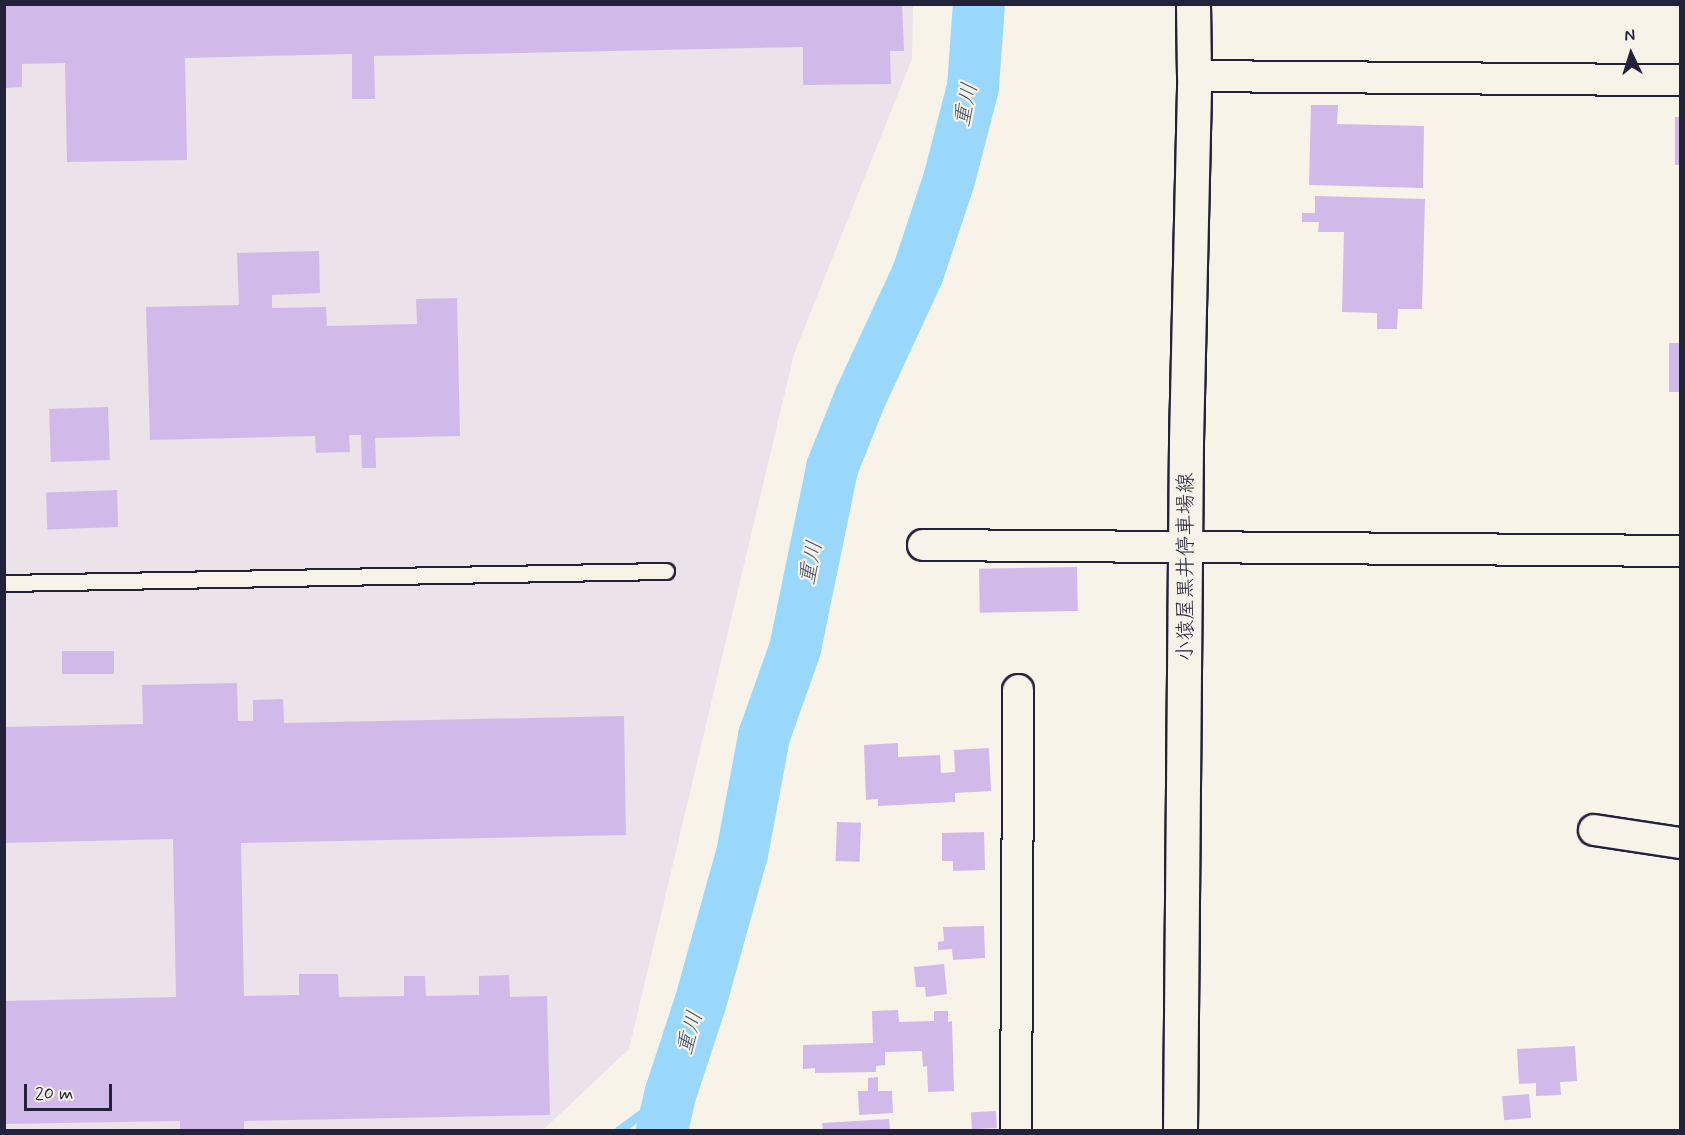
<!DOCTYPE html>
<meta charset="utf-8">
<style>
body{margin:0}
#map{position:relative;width:1685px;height:1135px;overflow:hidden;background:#f7f3e8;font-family:Mynerve,"Klee One",sans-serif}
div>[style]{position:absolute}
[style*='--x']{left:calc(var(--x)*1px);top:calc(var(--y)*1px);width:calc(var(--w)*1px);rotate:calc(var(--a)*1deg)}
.built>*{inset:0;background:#ece2e9}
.stream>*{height:9px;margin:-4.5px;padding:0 4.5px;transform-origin:4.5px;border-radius:4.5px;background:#99d8fa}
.river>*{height:52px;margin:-26px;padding:0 26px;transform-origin:26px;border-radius:26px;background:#99d8fa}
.building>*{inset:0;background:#d1baea;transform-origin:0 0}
.roads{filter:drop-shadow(2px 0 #22223b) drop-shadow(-2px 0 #22223b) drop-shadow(0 2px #22223b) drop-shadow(0 -2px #22223b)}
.service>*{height:15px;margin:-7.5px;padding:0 7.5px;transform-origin:7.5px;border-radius:7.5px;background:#f7f3e8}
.minor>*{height:30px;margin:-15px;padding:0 15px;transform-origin:15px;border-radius:15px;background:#f7f3e8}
.secondary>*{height:33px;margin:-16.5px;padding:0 16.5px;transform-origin:16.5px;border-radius:16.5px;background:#f7f3e8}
span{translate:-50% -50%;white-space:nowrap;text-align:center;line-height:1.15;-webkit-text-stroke:4.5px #f7f3e8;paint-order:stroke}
.street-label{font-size:21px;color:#22223b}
.water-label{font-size:22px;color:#40506b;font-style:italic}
.frame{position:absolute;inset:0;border:6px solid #22223b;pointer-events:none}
.north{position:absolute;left:1601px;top:24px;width:60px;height:60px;-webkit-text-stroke:4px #f7f3e8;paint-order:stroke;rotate:356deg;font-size:16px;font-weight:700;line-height:24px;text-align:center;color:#22223b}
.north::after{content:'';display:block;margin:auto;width:21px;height:27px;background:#22223b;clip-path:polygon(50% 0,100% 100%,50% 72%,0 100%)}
.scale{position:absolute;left:24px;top:1084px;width:88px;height:27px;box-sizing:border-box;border:3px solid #22223b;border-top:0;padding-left:8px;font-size:18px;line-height:21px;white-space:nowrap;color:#22223b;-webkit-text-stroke:4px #f7f3e8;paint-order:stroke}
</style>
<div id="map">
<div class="built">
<i style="clip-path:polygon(5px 5px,913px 5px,912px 59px,794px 354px,629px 1049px,543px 1130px,5px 1130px)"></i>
</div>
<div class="stream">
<i style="--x:619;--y:1130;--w:64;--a:-36.2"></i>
</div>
<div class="river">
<i style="--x:662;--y:1130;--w:39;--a:-77"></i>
<i style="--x:671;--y:1092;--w:93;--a:-71.8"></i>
<i style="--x:700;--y:1004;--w:156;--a:-74.4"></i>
<i style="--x:742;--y:854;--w:120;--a:-79.4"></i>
<i style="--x:764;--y:736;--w:92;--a:-70.4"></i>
<i style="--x:795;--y:649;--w:185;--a:-78.4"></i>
<i style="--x:832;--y:468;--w:75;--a:-68.2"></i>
<i style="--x:860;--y:398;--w:138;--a:-65.1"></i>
<i style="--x:918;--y:273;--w:98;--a:-71.6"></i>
<i style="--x:949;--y:180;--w:96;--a:-75.5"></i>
<i style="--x:973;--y:87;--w:83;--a:-85.9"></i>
</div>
<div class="building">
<i style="clip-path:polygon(4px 4px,902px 4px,904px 51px,890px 51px,891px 84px,803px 85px,803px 47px,374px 56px,375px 99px,352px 99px,352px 54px,185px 58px,187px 160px,67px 162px,65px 63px,22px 64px,22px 87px,4px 88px)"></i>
<i style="clip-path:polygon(1311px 105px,1338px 105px,1337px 124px,1424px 126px,1423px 188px,1309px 185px)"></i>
<i style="left:1675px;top:117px;width:5px;height:48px"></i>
<i style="clip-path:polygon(1315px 196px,1425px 199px,1422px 309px,1398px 309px,1397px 329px,1377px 329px,1377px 313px,1342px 312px,1344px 232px,1318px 232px,1319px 222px,1302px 222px,1302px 213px,1315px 213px)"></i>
<i style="clip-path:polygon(319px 251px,320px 293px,272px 295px,272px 308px,326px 307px,327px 326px,417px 324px,416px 299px,457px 298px,460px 436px,375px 438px,376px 468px,362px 468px,361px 435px,349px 435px,350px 452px,316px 453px,315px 436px,150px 440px,146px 307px,239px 305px,237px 253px)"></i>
<i style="left:1669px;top:343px;width:11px;height:49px"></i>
<i style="left:108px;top:407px;width:53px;height:59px;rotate:88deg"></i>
<i style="left:117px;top:490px;width:37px;height:71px;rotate:88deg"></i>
<i style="left:1077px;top:567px;width:44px;height:98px;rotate:89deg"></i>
<i style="left:114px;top:651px;width:23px;height:52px;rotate:90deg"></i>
<i style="clip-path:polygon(237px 683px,238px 721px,253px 721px,253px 700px,283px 699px,284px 723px,624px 716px,626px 835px,241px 843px,244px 996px,299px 995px,299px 974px,338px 974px,339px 997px,404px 996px,404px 976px,425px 976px,426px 996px,479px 995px,479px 976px,509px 975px,510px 997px,547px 996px,550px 1115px,244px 1121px,244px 1130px,180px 1130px,180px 1121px,4px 1124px,4px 1001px,176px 997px,173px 839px,4px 843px,4px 727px,143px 724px,142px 685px)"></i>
<i style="clip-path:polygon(898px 743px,898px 757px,940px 755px,941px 773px,955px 772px,954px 750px,989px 748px,991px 791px,955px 793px,955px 802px,878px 806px,878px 799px,866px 800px,864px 745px)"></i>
<i style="left:837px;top:822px;width:24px;height:39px;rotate:2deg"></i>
<i style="clip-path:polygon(984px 832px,985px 870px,953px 871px,953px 861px,942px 861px,942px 833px)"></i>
<i style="clip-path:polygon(984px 926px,985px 958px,953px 960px,952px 949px,938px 950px,938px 942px,944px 941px,943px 927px)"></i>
<i style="clip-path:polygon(944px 964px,947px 994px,926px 997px,925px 987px,916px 987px,914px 967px)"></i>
<i style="clip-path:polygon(898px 1010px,899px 1022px,934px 1021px,934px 1011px,948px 1011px,948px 1022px,952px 1021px,954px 1091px,928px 1092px,927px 1066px,923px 1067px,922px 1051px,885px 1052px,885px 1065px,876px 1066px,876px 1072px,815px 1073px,815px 1068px,803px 1069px,803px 1045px,873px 1043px,872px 1011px)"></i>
<i style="clip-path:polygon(1575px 1046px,1577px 1081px,1560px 1082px,1561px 1095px,1536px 1096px,1536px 1083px,1519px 1084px,1517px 1049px)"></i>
<i style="clip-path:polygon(878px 1077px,878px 1091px,892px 1091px,893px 1113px,859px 1115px,858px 1091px,868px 1091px,868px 1078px)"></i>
<i style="left:1529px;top:1094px;width:24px;height:27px;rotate:85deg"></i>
<i style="left:996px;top:1111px;width:17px;height:25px;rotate:87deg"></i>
<i style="clip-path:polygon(889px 1119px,890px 1130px,823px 1130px,822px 1123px)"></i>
</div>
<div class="roads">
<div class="service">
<i style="--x:4;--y:583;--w:662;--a:-1.04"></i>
</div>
<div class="minor">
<i style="--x:1194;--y:76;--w:486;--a:0.5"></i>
<i style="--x:923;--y:545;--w:757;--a:0.45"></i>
<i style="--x:1594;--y:830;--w:87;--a:8.6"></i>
<i style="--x:1016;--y:1130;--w:440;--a:-89.7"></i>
</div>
<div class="secondary">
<i style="--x:1180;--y:1130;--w:689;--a:-89.5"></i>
<i style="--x:1186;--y:441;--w:365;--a:-88.7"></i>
<i style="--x:1194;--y:76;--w:72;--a:-90.8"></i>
</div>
</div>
<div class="street-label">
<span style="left:1186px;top:567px;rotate:-90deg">小猿屋黒井停車場線</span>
</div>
<div class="water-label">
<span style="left:967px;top:105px;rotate:-78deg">重川</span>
<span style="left:812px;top:563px;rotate:-78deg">重川</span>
<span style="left:691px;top:1033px;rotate:-74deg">重川</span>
</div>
<div class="frame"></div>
<div class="north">N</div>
<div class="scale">20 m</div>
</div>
